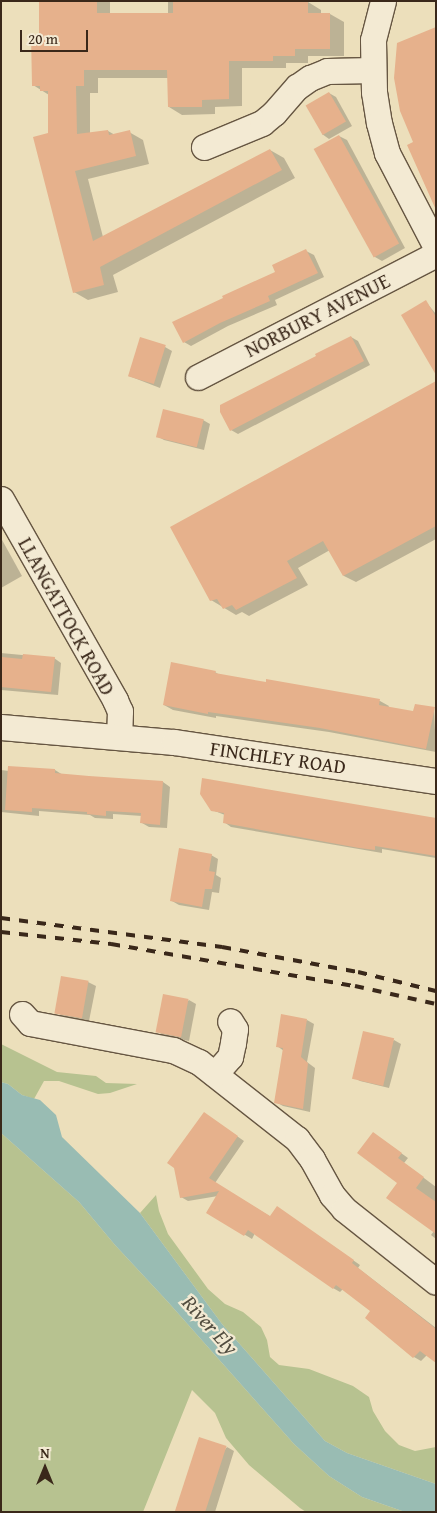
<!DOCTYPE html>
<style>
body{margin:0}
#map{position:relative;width:437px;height:1513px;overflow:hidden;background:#ecdfbb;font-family:"Gentium Book Plus",serif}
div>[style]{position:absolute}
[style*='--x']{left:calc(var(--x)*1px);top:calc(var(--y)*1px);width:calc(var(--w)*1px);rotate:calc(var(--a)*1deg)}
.green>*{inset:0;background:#b7c290}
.water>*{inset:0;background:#99bcb3}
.shadow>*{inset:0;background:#0003}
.building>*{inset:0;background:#e6b18c;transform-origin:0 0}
.roads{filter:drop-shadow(1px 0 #665642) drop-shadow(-1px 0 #665642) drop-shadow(0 1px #665642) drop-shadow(0 -1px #665642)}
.minor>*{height:25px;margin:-12.5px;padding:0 12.5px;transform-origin:12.5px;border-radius:12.5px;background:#f3ead3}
.rail>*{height:4px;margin-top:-2px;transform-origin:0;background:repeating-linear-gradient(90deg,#3a281a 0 9px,transparent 0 18px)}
span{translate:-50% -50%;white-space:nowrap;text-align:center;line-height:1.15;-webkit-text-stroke:4.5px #f3ead3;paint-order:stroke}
.street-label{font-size:20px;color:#3a281a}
.water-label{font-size:21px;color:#524d40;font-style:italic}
.frame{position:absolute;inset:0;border:2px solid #3a281a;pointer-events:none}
.north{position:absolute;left:20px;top:1443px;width:50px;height:50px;-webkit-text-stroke:4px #f3ead3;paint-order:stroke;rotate:0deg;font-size:14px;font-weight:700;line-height:20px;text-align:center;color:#3a281a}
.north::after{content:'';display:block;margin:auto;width:18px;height:22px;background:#3a281a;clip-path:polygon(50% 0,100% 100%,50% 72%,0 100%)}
.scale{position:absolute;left:20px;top:30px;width:68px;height:22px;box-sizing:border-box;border:2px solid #3a281a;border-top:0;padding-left:6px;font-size:15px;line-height:18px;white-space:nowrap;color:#3a281a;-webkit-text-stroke:4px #f3ead3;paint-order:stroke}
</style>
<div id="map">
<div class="green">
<i style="clip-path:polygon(1px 1044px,57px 1072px,96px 1076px,106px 1083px,137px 1084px,110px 1093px,98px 1094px,59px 1081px,44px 1081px,34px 1099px,22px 1095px,8px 1084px,1px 1082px)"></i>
<i style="clip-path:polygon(1px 1133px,79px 1202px,115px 1245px,168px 1302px,294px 1444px,329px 1476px,362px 1497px,405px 1512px,306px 1512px,300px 1508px,249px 1465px,226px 1438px,215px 1413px,192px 1390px,143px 1512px,1px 1512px)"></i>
<i style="clip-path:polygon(156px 1195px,159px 1211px,168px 1234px,208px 1289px,225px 1304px,243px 1312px,261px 1327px,267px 1340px,270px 1357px,279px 1365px,309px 1369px,353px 1386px,369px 1397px,373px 1411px,385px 1431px,399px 1445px,415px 1451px,436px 1447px,436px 1484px,347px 1453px,325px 1441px,222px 1324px,140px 1213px)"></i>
</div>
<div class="water">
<i style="clip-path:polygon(1px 1082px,8px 1084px,22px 1095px,40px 1100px,56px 1115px,62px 1137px,140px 1213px,222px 1324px,325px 1441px,347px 1453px,436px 1484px,436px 1512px,405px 1512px,362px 1497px,329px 1476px,294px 1444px,168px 1302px,115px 1245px,79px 1202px,1px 1133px)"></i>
</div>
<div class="shadow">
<i style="clip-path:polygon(40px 1px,110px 1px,110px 14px,168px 14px,168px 1px,308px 2px,321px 10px,321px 14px,330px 14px,344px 22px,344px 56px,308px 56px,308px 63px,286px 63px,286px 68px,242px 68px,242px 106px,215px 107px,215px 114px,182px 115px,169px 107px,168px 78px,98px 78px,98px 93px,90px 93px,90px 134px,108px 131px,115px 135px,129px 132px,143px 140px,149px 164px,88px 179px,103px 237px,270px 150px,284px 158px,295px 178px,113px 275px,118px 292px,88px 300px,74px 292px,49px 134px,49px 95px,33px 85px,40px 36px)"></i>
<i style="clip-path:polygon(329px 93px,336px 97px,352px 126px,329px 139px,322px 134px)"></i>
<i style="clip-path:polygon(339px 136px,347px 140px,405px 248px,382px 261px,375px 257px)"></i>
<i style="clip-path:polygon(306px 251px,314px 255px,324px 277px,275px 300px,277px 305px,228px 326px,191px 346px,184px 342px)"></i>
<i style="clip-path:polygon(426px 302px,436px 314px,436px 360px)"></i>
<i style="clip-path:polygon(351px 337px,358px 341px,370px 365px,238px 434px,231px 430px,317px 357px)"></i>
<i style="clip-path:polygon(165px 347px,172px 351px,160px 388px,129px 376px)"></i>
<i style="clip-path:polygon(436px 383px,436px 539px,356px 582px,344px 576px,330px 550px,298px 568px,308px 585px,249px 616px,242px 612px,236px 615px,211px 600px)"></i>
<i style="clip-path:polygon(203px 420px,210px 424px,204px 450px,164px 440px,157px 436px)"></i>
<i style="clip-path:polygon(1px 538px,22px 576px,1px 588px)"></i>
<i style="clip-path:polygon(1px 653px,54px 658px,61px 663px,58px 695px,1px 690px)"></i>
<i style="clip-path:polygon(172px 664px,215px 672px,221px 676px,267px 683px,267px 680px,380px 701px,389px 706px,388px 708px,414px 713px,434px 708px,436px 752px,329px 732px,216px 716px,216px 718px,173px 710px,164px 705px)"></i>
<i style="clip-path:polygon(9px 767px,55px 770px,63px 775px,163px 782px,170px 787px,167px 828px,149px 827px,142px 823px,142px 816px,113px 814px,113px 819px,95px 818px,90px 815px,39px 811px,39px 816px,1px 812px,1px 770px,9px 771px)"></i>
<i style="clip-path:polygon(212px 810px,436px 818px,436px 858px,382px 849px,382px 853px,231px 827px,224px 822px,225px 815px)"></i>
<i style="clip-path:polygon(211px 855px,218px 859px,216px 875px,221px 878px,219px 893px,212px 892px,209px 910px,179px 905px,172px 901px)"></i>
<i style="clip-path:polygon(88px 982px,96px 986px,89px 1021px,63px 1016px,56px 1012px)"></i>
<i style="clip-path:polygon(189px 1000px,196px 1004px,189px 1041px,165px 1036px,158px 1032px)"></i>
<i style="clip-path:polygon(307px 1020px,314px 1024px,307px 1062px,315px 1068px,310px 1112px,283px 1106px,276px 1102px,284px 1051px,277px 1046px)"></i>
<i style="clip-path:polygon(394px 1040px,401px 1044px,389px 1088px,360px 1081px,353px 1077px)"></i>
<i style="clip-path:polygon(211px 1118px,244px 1141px,215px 1183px,271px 1217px,284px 1212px,360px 1265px,358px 1268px,436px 1328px,436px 1362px,427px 1355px,421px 1361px,414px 1357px,366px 1318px,372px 1311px,343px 1289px,340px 1292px,333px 1288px,255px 1233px,252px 1239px,207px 1212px,218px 1196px,188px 1201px,181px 1197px)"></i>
<i style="clip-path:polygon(380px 1138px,408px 1158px,404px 1163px,436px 1187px,436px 1239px,431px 1235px,434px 1231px,399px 1183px)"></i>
<i style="clip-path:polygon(227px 1447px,234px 1451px,215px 1512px,173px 1512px,177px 1512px)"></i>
</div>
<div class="building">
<i style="clip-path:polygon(39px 1px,97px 1px,97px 13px,173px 13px,173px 1px,308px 1px,308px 13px,330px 13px,330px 49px,295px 49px,295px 56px,273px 56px,273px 61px,229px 61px,229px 99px,202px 100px,202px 107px,168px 107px,167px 70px,84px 70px,84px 86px,76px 86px,77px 134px,108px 130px,109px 135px,130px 130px,136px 156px,75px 171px,93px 241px,270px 149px,282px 170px,100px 267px,104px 285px,73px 293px,33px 137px,48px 133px,48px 91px,40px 91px,40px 86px,32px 86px,31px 34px,39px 34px)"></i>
<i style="clip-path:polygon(436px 27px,436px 210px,407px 145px,413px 142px,400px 111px,394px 78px,397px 43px)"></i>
<i style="left:329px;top:92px;width:34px;height:27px;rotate:60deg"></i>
<i style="left:339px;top:135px;width:124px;height:29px;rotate:61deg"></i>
<i style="clip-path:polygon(306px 249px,318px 273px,268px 296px,270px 301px,220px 323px,183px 343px,172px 322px,223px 298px,222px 296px,275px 272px,272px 265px)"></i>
<i style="clip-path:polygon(426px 300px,436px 317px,436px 375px,401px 315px)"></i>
<i style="clip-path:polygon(351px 336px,364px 361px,230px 431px,220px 412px,220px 405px,316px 356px,315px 354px)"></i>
<i style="left:140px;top:337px;width:27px;height:41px;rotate:17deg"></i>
<i style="clip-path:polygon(436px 381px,436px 526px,343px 576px,323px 541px,287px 561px,297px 578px,236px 610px,232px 605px,223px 609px,217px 599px,210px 601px,170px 527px)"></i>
<i style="left:163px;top:409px;width:42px;height:29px;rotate:14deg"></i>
<i style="clip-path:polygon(23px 654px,55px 657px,51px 692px,1px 687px,2px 657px,22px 659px)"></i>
<i style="clip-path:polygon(171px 662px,216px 671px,215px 673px,266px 682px,266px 679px,380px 699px,379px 705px,413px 711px,415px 704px,435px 707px,426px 749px,320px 728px,208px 712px,208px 714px,163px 705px)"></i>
<i style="clip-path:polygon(8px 766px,55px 769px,55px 773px,89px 776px,163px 781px,160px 825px,140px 823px,141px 813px,106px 811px,106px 816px,87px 814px,87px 812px,32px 808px,32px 812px,5px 810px)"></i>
<i style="clip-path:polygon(202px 778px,436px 818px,436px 856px,375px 846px,375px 850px,359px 848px,223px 823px,224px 813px,211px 811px,200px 794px)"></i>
<i style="clip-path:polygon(179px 848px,212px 854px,209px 871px,215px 872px,212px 889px,205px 889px,202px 907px,170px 901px)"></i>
<i style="left:61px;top:976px;width:28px;height:38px;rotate:10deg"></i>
<i style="left:163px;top:994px;width:26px;height:39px;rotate:11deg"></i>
<i style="clip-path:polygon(281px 1014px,307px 1019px,301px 1057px,308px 1063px,303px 1109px,274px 1103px,283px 1048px,276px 1047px)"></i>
<i style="left:363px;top:1031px;width:32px;height:49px;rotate:13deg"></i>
<i style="clip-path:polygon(204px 1112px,238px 1136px,209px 1178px,270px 1216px,277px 1206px,354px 1260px,352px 1263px,436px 1329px,436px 1363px,420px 1351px,413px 1358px,365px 1318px,370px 1311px,336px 1285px,333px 1289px,248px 1230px,244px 1236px,206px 1213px,219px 1191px,180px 1198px,174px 1168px,167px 1163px)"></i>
<i style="clip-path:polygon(373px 1132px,402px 1153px,398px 1158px,424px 1177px,416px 1188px,436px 1202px,436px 1234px,386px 1198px,397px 1183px,357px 1153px)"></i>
<i style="left:199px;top:1437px;width:29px;height:78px;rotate:18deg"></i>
</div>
<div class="roads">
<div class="minor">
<i style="--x:383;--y:1;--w:40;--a:104.4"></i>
<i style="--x:373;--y:40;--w:52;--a:88.9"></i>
<i style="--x:374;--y:92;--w:31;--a:81"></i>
<i style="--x:379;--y:123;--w:31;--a:75"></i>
<i style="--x:387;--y:153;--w:106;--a:62.5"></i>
<i style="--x:204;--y:147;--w:63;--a:-22.5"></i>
<i style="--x:262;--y:123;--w:16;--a:-40"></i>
<i style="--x:274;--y:113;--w:35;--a:-49"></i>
<i style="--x:297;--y:87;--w:16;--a:-35"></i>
<i style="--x:310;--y:78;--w:18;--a:-22"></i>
<i style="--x:327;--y:71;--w:46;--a:-1.2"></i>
<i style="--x:198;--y:377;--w:268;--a:-27.3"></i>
<i style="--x:1;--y:499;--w:231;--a:60.4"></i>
<i style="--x:115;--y:700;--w:12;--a:66"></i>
<i style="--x:120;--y:711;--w:26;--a:92"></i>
<i style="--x:1;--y:727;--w:174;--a:5"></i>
<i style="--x:174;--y:742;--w:265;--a:8.5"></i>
<i style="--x:22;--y:1014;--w:12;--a:48"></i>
<i style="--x:30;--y:1023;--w:146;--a:10.7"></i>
<i style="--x:173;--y:1050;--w:29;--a:25"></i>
<i style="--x:199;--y:1062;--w:125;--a:38.2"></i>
<i style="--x:297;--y:1139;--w:25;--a:53"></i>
<i style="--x:312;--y:1159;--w:41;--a:60.9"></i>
<i style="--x:332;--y:1195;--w:18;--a:49"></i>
<i style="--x:344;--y:1209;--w:117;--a:38.4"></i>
<i style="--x:215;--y:1074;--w:23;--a:-49"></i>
<i style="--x:230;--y:1057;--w:14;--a:-78"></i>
<i style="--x:233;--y:1043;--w:14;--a:-82"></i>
<i style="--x:235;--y:1029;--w:9;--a:-122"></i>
</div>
</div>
<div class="rail">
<i style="--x:1;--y:918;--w:223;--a:7.5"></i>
<i style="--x:222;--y:947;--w:138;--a:10.4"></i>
<i style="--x:358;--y:972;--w:80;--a:13.7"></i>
<i style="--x:1;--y:932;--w:111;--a:6.2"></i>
<i style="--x:111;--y:944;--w:248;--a:9.8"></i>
<i style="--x:355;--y:986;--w:83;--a:12.5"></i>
</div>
<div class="street-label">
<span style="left:317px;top:315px;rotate:-27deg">NORBURY AVENUE</span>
<span style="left:67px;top:616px;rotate:61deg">LLANGATTOCK ROAD</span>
<span style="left:278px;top:757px;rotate:8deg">FINCHLEY ROAD</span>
</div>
<div class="water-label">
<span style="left:210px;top:1325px;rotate:48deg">River Ely</span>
</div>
<div class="frame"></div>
<div class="north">N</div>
<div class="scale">20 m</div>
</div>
